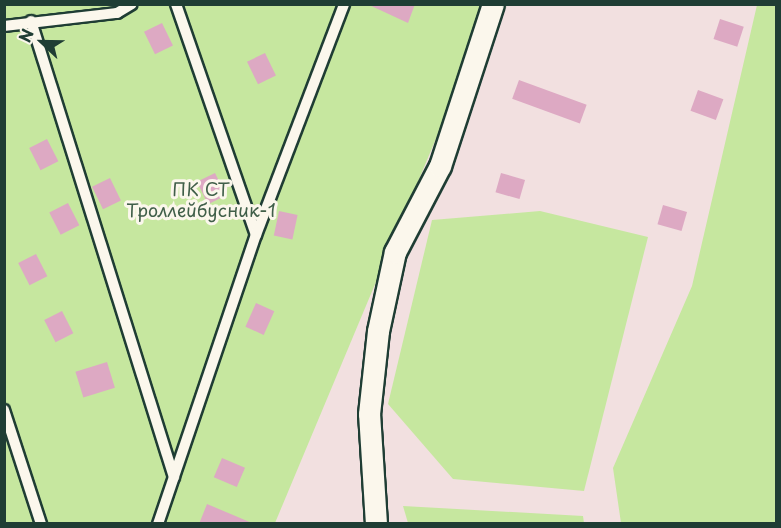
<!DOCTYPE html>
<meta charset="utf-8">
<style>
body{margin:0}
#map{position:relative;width:781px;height:528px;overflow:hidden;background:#f2e0e0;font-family:"Playpen Sans",sans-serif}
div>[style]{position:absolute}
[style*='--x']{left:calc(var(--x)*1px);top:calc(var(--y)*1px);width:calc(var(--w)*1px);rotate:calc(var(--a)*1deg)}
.green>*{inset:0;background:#c6e79f}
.building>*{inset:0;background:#dda9c3;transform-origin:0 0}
.roads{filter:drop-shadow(2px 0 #1f3d34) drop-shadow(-2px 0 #1f3d34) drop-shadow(0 2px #1f3d34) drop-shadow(0 -2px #1f3d34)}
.service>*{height:10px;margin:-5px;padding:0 5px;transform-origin:5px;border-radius:5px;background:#fbf7ec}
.minor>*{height:21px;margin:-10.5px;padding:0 10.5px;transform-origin:10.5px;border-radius:10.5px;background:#fbf7ec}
span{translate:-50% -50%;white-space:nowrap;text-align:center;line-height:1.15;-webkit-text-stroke:6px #fbf7ec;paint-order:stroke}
.park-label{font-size:18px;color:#405f49}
.frame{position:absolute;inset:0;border:6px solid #1f3d34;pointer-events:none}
.north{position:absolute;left:12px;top:12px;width:60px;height:60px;-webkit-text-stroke:4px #fbf7ec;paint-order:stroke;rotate:292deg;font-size:16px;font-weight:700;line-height:24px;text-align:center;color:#1f3d34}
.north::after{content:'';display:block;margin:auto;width:21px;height:27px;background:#1f3d34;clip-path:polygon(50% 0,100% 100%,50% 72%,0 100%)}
</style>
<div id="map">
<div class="green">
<i style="clip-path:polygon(4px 5px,492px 5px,275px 523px,5px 523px)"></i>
<i style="clip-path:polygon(757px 5px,776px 5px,776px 523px,621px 523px,613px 468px,692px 286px)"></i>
<i style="clip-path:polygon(540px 211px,648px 237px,584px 491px,453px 479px,388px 404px,432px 220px)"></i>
<i style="clip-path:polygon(403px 506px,583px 516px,584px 523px,408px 523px)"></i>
</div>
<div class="building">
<i style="clip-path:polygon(367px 4px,415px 4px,408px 23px)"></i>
<i style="left:720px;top:19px;width:25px;height:21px;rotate:18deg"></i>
<i style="left:162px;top:23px;width:25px;height:20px;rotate:64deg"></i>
<i style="left:265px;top:53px;width:25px;height:20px;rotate:64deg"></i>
<i style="left:519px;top:80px;width:72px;height:20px;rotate:20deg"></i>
<i style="left:698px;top:90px;width:27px;height:22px;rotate:20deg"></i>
<i style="left:47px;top:139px;width:25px;height:20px;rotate:63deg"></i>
<i style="left:215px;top:173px;width:25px;height:20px;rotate:64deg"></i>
<i style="left:501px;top:173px;width:25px;height:20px;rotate:16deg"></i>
<i style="left:110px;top:178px;width:25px;height:20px;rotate:64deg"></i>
<i style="left:68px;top:203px;width:25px;height:21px;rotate:63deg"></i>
<i style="left:663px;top:205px;width:25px;height:20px;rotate:16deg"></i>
<i style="left:279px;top:211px;width:19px;height:25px;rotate:12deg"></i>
<i style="left:36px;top:254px;width:25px;height:20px;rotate:63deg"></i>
<i style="left:256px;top:303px;width:20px;height:26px;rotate:24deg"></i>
<i style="left:62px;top:311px;width:25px;height:20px;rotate:63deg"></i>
<i style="left:107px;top:362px;width:27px;height:33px;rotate:73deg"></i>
<i style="left:222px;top:458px;width:25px;height:21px;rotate:23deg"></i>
<i style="clip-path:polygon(207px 504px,252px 523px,252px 524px,199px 524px)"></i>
</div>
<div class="roads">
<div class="service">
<i style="--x:176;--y:4;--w:244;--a:70.9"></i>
<i style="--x:31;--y:21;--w:478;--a:72.6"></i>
<i style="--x:4;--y:26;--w:114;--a:-6.6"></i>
<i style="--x:117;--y:13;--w:17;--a:-31"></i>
<i style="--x:4;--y:410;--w:120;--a:72"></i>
<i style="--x:158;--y:524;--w:305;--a:-71.3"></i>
<i style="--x:256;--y:235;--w:247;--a:-69.1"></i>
</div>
<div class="minor">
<i style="--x:376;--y:524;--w:110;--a:-93.6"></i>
<i style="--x:369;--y:414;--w:83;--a:-83.8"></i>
<i style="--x:378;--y:331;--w:81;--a:-77.9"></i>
<i style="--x:395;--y:252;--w:97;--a:-62.4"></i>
<i style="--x:440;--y:166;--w:170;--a:-71.9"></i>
</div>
</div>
<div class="park-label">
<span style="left:201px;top:200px">ПК СТ<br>Троллейбусник-1</span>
</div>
<div class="frame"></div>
<div class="north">N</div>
</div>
